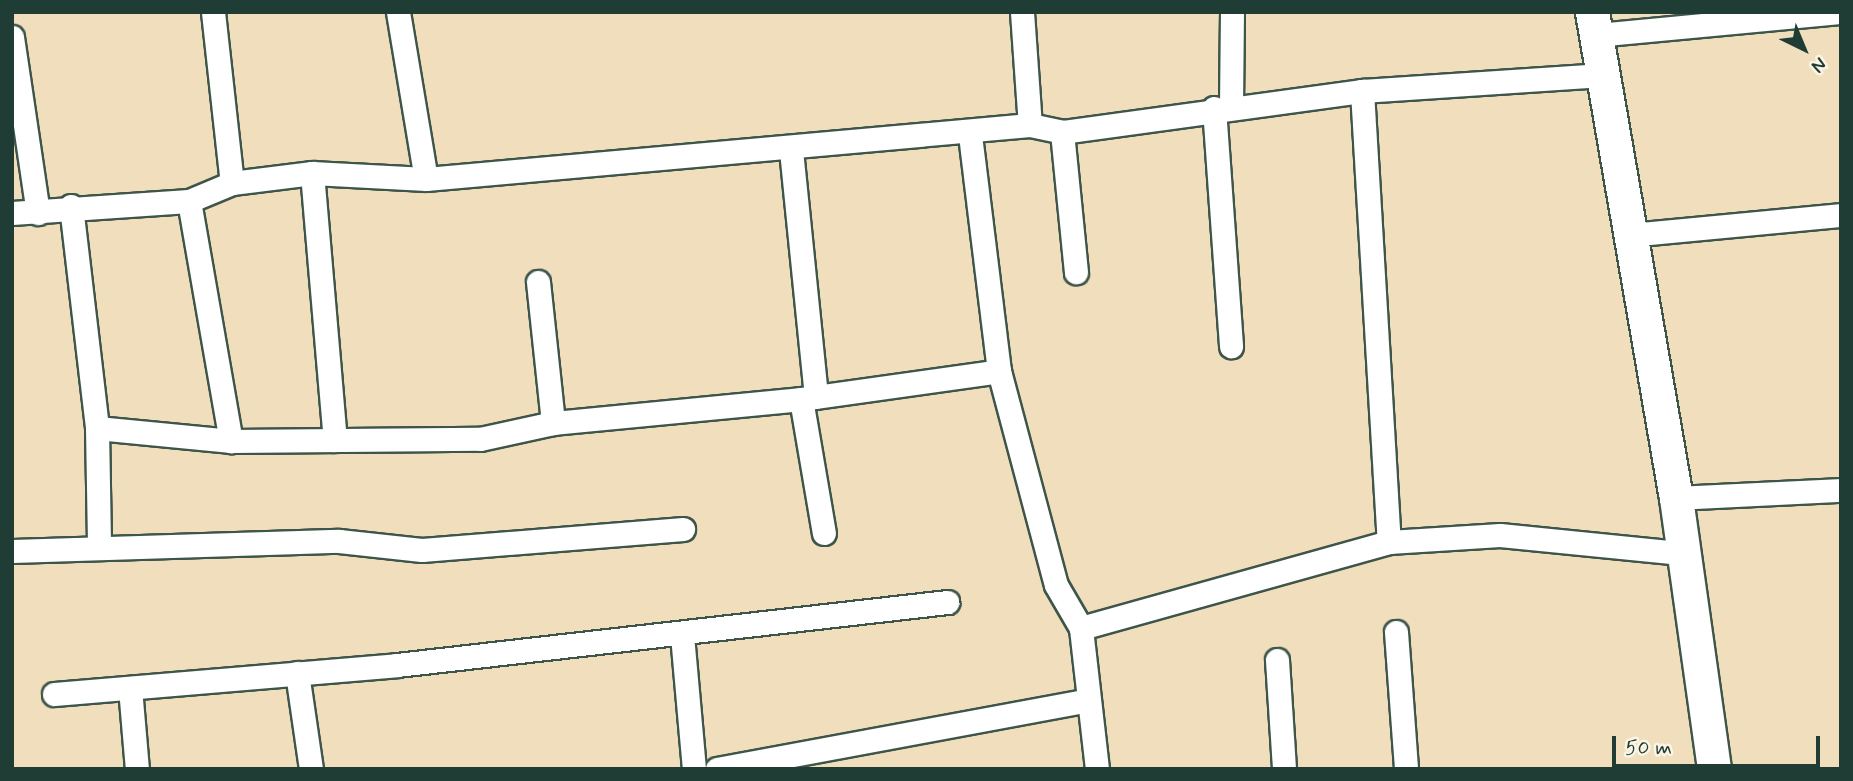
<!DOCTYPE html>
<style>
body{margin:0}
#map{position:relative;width:1853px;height:781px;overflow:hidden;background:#f0debd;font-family:Mynerve,sans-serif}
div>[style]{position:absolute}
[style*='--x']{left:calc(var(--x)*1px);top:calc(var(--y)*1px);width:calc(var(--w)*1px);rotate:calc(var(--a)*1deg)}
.roads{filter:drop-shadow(2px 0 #3e5549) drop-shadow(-2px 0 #3e5549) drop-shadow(0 2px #3e5549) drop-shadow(0 -2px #3e5549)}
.street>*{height:23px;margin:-11.5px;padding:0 11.5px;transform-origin:11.5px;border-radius:11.5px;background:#fff}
.secondary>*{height:33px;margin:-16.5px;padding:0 16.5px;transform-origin:16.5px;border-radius:16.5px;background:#fff}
span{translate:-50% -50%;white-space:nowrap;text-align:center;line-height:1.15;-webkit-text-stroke:7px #fcf5e5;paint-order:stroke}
.frame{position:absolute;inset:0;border:14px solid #1f3d34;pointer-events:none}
.north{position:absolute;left:1769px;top:14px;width:70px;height:70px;-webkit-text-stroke:5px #fcf5e5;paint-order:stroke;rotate:137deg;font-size:19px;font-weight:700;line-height:28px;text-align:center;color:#1f3d34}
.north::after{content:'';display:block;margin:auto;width:24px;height:32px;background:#1f3d34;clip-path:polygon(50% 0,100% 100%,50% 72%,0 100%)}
.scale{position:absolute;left:1612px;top:736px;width:208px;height:32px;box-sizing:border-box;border:4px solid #1f3d34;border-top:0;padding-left:9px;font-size:21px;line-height:24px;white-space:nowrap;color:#1f3d34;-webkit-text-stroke:5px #fcf5e5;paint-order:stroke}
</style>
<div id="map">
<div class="roads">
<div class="street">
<i style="--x:213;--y:12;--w:172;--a:83.7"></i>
<i style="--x:398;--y:12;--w:169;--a:80.5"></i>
<i style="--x:1022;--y:12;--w:113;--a:86"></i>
<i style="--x:1596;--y:35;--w:244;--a:-5.4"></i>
<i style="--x:12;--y:37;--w:178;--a:81.6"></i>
<i style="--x:1362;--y:91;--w:452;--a:86.6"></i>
<i style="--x:1231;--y:106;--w:94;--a:-89.4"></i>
<i style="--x:1214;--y:108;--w:239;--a:85.9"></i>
<i style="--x:1062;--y:132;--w:141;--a:84.3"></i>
<i style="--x:791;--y:150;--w:248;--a:84.2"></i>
<i style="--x:312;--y:173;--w:268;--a:85.1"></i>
<i style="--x:189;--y:201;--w:244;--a:80.1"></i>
<i style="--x:71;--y:206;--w:224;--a:83.3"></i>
<i style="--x:97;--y:428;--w:118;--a:89"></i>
<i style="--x:12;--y:213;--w:177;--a:-3.9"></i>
<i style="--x:189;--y:201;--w:47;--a:-22.7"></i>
<i style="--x:232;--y:183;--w:81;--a:-7.1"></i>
<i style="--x:312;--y:173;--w:114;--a:3"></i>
<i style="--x:426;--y:179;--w:606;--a:-5.11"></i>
<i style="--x:1030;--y:125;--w:33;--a:12"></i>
<i style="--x:1062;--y:132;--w:303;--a:-7.8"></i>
<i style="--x:1362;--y:91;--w:241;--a:-3.8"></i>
<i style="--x:1629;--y:235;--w:213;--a:-5.4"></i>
<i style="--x:538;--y:282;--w:142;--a:83.9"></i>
<i style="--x:999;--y:371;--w:221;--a:75.1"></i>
<i style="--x:1056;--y:585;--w:50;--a:59.8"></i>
<i style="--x:801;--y:399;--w:136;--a:80.3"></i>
<i style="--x:97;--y:428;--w:135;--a:5.5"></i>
<i style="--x:231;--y:441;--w:249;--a:-0.5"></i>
<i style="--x:480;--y:439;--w:75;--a:-12.4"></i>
<i style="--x:553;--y:423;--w:249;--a:-5.5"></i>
<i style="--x:801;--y:399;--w:200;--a:-8"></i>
<i style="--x:999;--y:371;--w:239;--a:-97"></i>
<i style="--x:1676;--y:498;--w:165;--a:-2.8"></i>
<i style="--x:12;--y:551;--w:327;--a:-1.8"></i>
<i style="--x:339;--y:541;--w:83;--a:6.2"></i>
<i style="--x:422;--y:550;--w:262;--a:-4.6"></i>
<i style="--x:1396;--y:632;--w:137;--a:85.8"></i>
<i style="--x:682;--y:635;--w:135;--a:84.9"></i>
<i style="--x:1277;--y:660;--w:109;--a:86.3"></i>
<i style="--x:297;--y:673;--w:97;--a:81.7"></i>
<i style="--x:130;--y:688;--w:81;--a:85.1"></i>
<i style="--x:54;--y:694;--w:344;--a:-4.8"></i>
<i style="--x:397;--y:665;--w:554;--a:-6.53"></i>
<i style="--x:717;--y:769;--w:378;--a:-10.5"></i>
<i style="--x:1097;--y:769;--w:142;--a:-96.5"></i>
<i style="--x:1081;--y:628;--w:320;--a:-15.6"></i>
<i style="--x:1389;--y:542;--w:111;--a:-3.6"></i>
<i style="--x:1500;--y:535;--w:182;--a:5.7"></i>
</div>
<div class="secondary">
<i style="--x:1592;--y:12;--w:493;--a:80.2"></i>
<i style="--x:1676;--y:498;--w:274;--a:82"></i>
</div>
</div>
<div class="frame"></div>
<div class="north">N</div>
<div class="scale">50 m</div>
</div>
